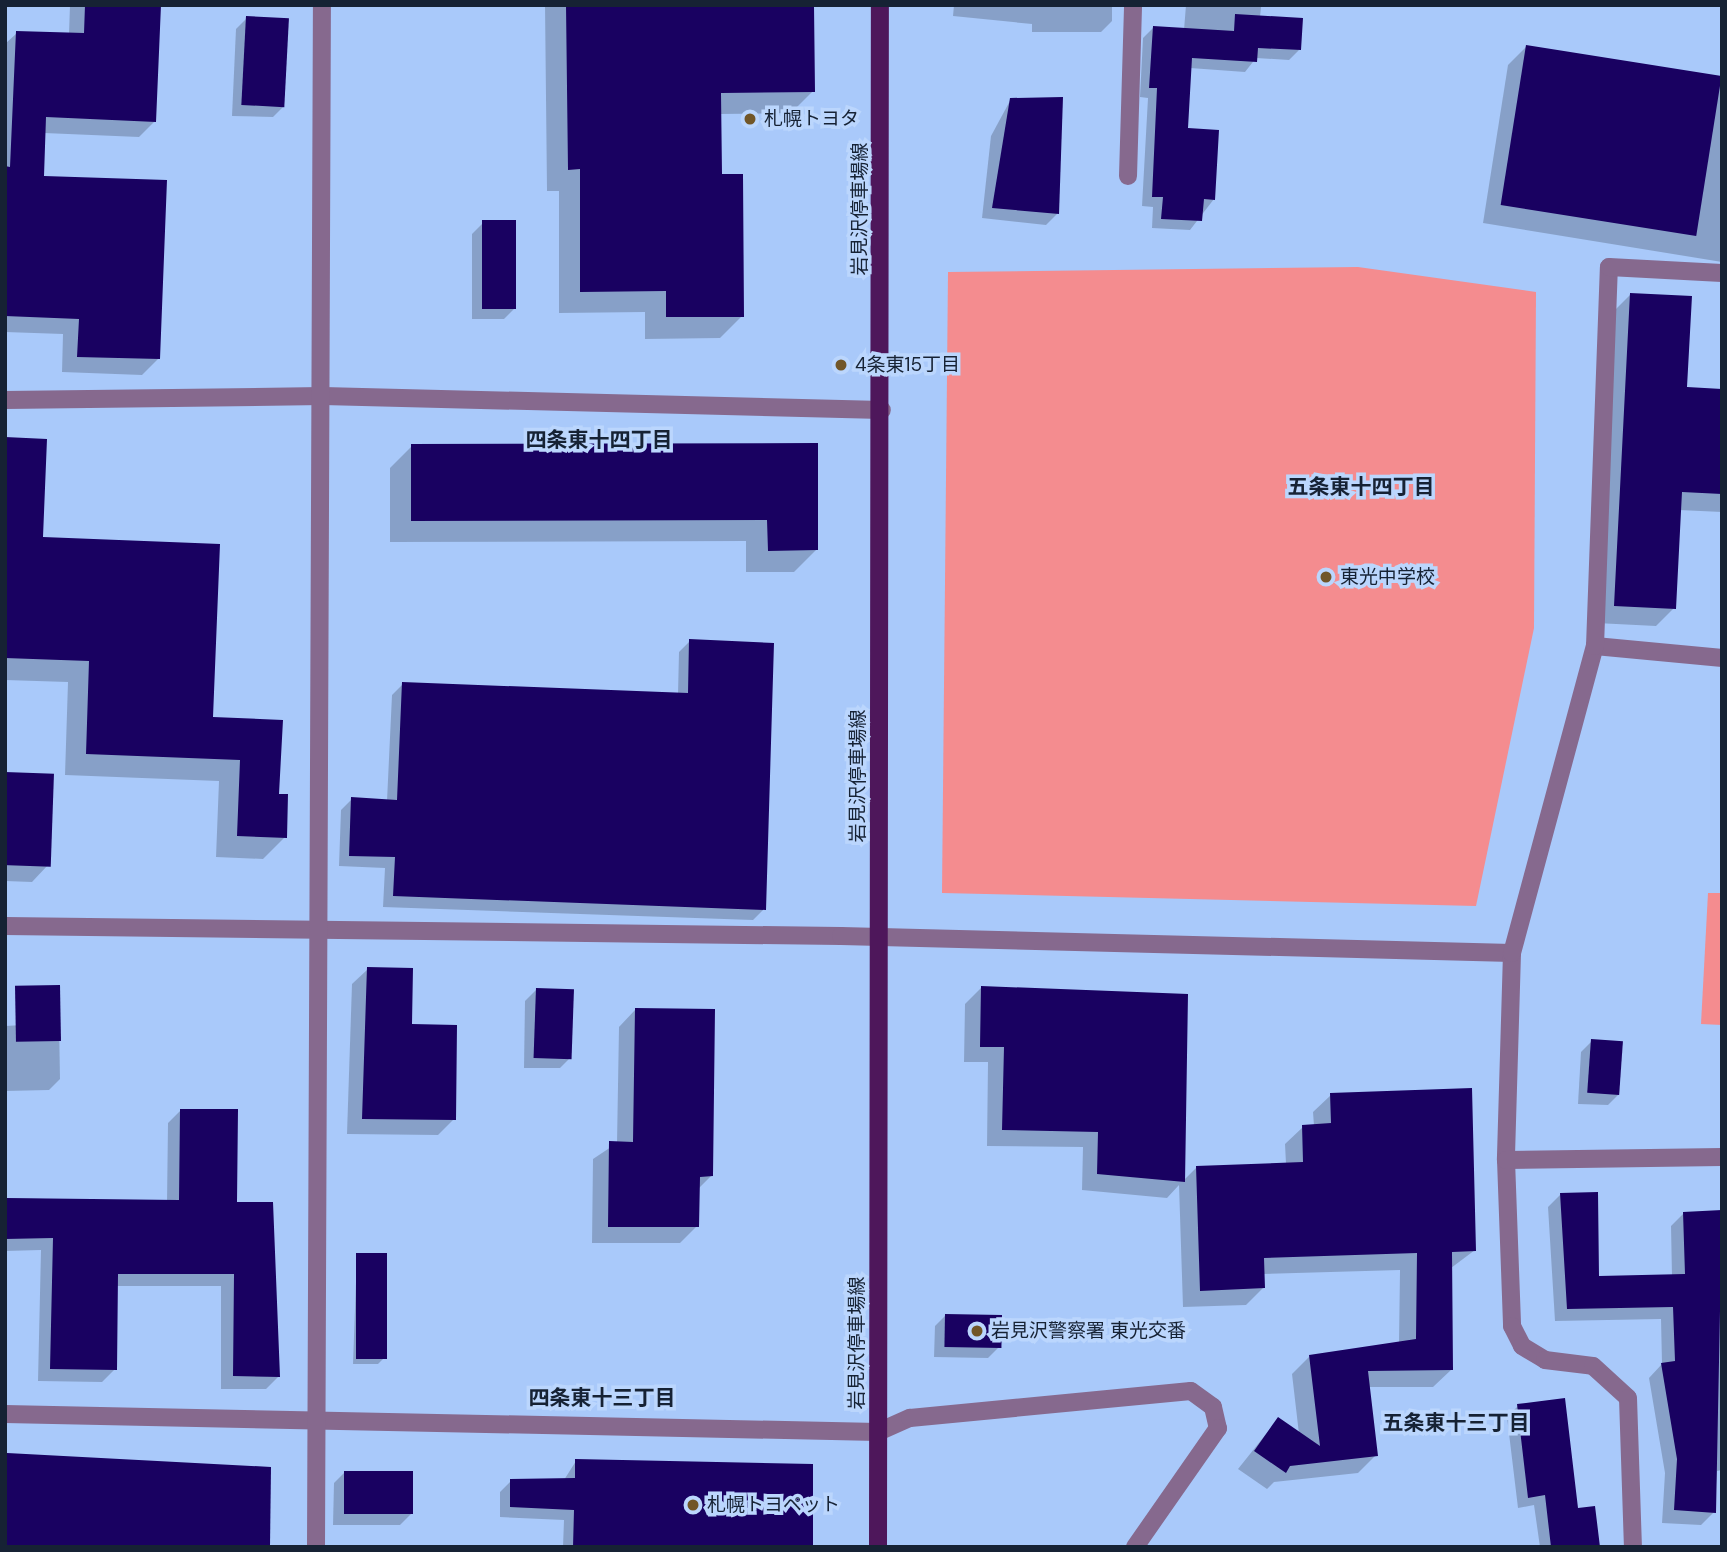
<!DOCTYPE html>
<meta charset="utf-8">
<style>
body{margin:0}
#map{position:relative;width:1727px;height:1552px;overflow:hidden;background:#a9c9fa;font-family:"DM Sans","Noto Sans JP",sans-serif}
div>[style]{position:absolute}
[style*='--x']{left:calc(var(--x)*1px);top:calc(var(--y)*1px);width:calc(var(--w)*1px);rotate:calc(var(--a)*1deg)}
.green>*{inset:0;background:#f48c8f}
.shadow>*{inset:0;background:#0003}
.building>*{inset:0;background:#190161;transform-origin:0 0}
.minor>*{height:18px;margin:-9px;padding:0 9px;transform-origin:9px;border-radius:9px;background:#86698e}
.major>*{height:18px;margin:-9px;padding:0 9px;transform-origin:9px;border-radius:9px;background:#4e175b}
.dots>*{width:19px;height:19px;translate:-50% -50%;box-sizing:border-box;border:4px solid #bbd6fd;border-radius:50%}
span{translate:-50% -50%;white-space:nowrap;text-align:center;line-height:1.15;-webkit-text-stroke:7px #bbd6fd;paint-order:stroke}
.poi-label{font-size:19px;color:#162234}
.left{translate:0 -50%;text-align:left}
.street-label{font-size:19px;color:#162234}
.neighbourhood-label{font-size:21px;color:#162234;font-weight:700}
.frame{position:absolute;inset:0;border:7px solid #162234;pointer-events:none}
</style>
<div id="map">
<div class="green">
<i style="clip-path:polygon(1358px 267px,1536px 292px,1534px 628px,1476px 906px,942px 893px,948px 272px)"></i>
<i style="clip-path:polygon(1708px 893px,1722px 893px,1722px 1025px,1701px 1024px)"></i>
</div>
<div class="shadow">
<i style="clip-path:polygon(70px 5px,159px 5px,155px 121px,139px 137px,44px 133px,43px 177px,158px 359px,142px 375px,62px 372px,63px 334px,5px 332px,5px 44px,17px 33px,69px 34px)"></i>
<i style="clip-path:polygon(545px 5px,813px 5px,813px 91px,791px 113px,720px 114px,721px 176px,742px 316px,720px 338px,645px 339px,645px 312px,559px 313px,559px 191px,547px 191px)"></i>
<i style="clip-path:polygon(954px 5px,1112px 5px,1112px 21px,1101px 32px,1032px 32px,1032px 24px,953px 16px)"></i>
<i style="clip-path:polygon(1186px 5px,1261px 7px,1260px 17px,1299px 50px,1289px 60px,1256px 58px,1245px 72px,1190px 68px,1186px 130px,1214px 199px,1190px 230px,1152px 228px,1153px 207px,1142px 206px,1148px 98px,1140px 97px,1143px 38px,1153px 28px,1184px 30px)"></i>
<i style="clip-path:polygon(247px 18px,284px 106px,273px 117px,232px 116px,236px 29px)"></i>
<i style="clip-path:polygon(1527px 46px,1722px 77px,1722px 262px,1483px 223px,1508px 65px)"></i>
<i style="clip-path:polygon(1011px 99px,1057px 214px,1046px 225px,982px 218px,991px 136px)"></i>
<i style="clip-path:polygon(483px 223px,515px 308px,504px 319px,472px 319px,472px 234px)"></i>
<i style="clip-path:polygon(1630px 295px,1686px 389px,1722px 391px,1722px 512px,1679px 510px,1674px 608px,1656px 626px,1596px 623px,1612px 313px)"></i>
<i style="clip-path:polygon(5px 439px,41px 538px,277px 796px,285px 837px,263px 859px,216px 857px,219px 781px,65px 775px,68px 682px,5px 680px)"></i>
<i style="clip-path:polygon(816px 445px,816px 550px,794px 572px,746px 572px,746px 541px,390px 542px,390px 468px,412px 446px)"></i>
<i style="clip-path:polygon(690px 641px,764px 909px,753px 920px,383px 907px,385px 868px,339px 866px,341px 810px,352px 799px,387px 801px,392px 695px,403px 684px,678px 694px,679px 652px)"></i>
<i style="clip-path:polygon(5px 774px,48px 865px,32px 882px,5px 881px)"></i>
<i style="clip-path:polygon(368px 969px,410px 1026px,454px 1119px,438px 1135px,347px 1134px,352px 984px)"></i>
<i style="clip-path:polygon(981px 988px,1183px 1181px,1197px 1167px,1286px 1164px,1285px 1144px,1303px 1127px,1314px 1126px,1313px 1112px,1331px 1095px,1475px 1250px,1451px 1268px,1451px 1370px,1433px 1387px,1368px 1387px,1376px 1455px,1358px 1473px,1274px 1482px,1267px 1489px,1238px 1469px,1278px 1419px,1299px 1434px,1292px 1374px,1310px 1356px,1399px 1343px,1400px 1270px,1263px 1274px,1263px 1288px,1246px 1305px,1183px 1307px,1179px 1185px,1167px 1198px,1082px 1190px,1083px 1147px,987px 1146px,988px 1062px,964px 1062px,965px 1004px)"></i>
<i style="clip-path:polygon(536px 990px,571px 1057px,560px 1068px,524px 1068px,525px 1001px)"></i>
<i style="clip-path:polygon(635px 1010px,711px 1176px,698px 1189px,697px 1226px,680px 1243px,592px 1243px,593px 1159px,617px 1143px,619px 1027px)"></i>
<i style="clip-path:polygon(59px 1023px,60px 1079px,49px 1090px,5px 1091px,5px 1026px)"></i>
<i style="clip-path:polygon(1592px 1041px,1619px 1094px,1608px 1105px,1578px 1104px,1581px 1052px)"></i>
<i style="clip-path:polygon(181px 1110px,235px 1203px,279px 1376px,266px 1389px,221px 1389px,221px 1286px,116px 1286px,115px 1369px,102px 1382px,38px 1381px,41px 1250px,5px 1251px,5px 1198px,167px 1202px,168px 1123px)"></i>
<i style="clip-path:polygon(1561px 1194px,1597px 1278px,1672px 1276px,1671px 1226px,1684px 1213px,1722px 1212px,1722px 1470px,1717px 1471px,1714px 1512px,1701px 1525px,1662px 1523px,1665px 1473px,1649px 1378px,1662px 1364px,1661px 1319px,1555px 1321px,1548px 1207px)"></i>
<i style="clip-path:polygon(357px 1254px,383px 1359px,378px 1364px,353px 1364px)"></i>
<i style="clip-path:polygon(946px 1315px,999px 1347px,988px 1358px,934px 1357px,935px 1326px)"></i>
<i style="clip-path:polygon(1518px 1406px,1577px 1510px,1597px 1547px,1540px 1547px,1534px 1505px,1518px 1508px,1507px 1417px)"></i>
<i style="clip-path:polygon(8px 1455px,5px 1547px,5px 1458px)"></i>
<i style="clip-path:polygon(576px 1461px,811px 1547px,563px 1547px,564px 1520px,500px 1517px,500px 1492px,511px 1481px,564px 1480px)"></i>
<i style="clip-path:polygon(345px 1472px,411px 1514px,400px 1525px,333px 1525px,334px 1483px)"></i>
</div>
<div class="building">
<i style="clip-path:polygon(85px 5px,161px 5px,156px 122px,46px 117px,44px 176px,167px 180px,160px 359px,77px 357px,79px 319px,5px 316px,5px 166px,10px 167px,16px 31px,84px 33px)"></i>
<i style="clip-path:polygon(566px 5px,814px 5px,815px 92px,721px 93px,722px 174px,743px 174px,744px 317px,666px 317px,666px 291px,580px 292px,580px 169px,568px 170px)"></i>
<i style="clip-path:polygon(1235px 14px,1303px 18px,1301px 50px,1258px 48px,1257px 62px,1192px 58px,1188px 128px,1219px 130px,1215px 200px,1204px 199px,1202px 221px,1161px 219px,1163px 197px,1152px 197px,1157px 88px,1149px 88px,1153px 26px,1234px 31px)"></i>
<i style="left:246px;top:16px;width:43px;height:89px;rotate:3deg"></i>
<i style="left:1526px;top:45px;width:198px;height:162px;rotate:9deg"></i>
<i style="clip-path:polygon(1063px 97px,1059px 214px,992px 208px,1010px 98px)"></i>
<i style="left:516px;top:220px;width:89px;height:34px;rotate:90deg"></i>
<i style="clip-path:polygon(1630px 293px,1692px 296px,1687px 387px,1722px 389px,1722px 494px,1682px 492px,1676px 609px,1614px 606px)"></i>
<i style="clip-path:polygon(5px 437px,47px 439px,43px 537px,220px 544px,213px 717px,283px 720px,279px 794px,288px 794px,287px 838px,237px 836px,240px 760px,86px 754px,89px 661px,5px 658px)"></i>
<i style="clip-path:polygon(818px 443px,818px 550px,768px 551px,767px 520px,411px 521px,411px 444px)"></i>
<i style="clip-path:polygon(689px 639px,774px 643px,766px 910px,393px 896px,395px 857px,349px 856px,351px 797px,397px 800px,402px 682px,688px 693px)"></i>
<i style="left:5px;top:772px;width:49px;height:93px;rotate:2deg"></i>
<i style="clip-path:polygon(367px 967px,413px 968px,412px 1024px,457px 1025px,456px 1120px,362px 1119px)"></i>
<i style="left:60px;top:985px;width:56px;height:45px;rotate:89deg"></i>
<i style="clip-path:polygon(981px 986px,1188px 994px,1185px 1182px,1097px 1174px,1098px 1132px,1002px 1130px,1004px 1047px,980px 1047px)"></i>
<i style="left:536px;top:988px;width:38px;height:70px;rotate:2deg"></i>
<i style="clip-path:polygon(635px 1008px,715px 1009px,713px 1176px,700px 1177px,699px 1227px,608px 1227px,609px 1141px,633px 1142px)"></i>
<i style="left:1591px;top:1039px;width:32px;height:54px;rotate:4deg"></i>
<i style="clip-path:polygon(1472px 1088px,1476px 1251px,1452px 1252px,1453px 1370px,1368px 1371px,1378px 1456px,1290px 1466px,1286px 1473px,1254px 1451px,1278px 1417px,1320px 1446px,1309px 1355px,1416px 1339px,1417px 1253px,1264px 1258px,1265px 1288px,1200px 1291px,1196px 1166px,1303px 1162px,1302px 1125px,1331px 1123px,1330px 1093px)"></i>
<i style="clip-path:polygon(180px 1109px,238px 1109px,237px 1202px,273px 1202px,280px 1377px,233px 1376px,234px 1274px,118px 1274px,117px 1370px,50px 1369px,53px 1238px,5px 1239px,5px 1198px,179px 1200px)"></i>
<i style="clip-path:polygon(1598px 1192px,1599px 1276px,1685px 1274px,1683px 1212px,1722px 1210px,1716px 1513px,1674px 1510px,1677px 1459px,1661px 1363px,1675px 1361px,1673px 1307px,1567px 1309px,1560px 1193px)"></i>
<i style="left:356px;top:1253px;width:31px;height:106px"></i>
<i style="left:945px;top:1314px;width:57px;height:33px;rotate:1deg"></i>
<i style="clip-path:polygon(1565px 1398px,1578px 1508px,1595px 1506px,1600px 1547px,1551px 1547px,1545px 1495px,1528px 1498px,1517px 1404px)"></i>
<i style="clip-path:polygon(7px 1453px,271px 1467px,270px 1547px,5px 1547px)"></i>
<i style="clip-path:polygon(575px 1459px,813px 1464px,813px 1547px,573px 1547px,574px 1510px,510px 1507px,510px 1479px,575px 1478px)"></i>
<i style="left:344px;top:1471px;width:69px;height:43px"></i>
</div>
<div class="minor">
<i style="--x:1128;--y:176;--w:171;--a:-88.3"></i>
<i style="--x:5;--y:400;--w:318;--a:-0.7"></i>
<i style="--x:323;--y:396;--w:559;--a:1.43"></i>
<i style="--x:1595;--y:646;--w:128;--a:5.4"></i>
<i style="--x:5;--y:926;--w:836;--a:0.69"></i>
<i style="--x:841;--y:936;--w:671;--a:1.45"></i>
<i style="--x:1512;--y:953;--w:207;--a:91.7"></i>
<i style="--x:1506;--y:1160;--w:166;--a:87.9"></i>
<i style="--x:1512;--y:1326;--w:22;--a:63"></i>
<i style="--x:1522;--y:1346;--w:27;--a:31"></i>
<i style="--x:1545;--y:1360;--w:48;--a:7.1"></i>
<i style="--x:1593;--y:1366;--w:47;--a:42.4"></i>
<i style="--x:1628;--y:1398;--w:149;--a:88.1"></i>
<i style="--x:1512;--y:953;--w:318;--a:-74.9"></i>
<i style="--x:1595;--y:646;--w:379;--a:-87.9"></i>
<i style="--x:1609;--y:267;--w:113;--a:3"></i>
<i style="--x:1506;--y:1160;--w:216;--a:-0.8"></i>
<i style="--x:5;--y:1414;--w:873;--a:1.18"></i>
<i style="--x:878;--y:1432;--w:35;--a:-24"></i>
<i style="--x:910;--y:1418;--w:282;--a:-5.5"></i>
<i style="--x:1191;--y:1391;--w:27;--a:36"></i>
<i style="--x:1213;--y:1407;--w:22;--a:77"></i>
<i style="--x:1218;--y:1428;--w:145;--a:124.9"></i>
<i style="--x:316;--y:1547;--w:1542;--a:-89.78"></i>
</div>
<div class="major">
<i style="--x:878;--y:1547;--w:1542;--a:-89.93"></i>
</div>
<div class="dots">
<i style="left:750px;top:119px;background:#715628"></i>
<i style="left:841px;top:365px;background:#715628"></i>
<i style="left:1326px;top:577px;background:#715628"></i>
<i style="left:977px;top:1331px;background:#715628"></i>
<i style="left:693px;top:1505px;background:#715628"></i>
</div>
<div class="poi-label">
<span class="left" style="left:764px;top:119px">札幌トヨタ</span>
<span class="left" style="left:855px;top:365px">4条東15丁目</span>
<span class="left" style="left:1340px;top:577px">東光中学校</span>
<span class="left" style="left:991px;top:1331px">岩見沢警察署 東光交番</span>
<span class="left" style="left:707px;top:1505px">札幌トヨペット</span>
</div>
<div class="street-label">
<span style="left:860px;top:209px;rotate:-90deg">岩見沢停車場線</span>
<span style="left:858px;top:776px;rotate:-90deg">岩見沢停車場線</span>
<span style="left:857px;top:1343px;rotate:-90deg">岩見沢停車場線</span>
</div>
<div class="neighbourhood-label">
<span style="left:599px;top:440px">四条東十四丁目</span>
<span style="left:1361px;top:487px">五条東十四丁目</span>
<span style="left:602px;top:1398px">四条東十三丁目</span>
<span style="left:1456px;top:1423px">五条東十三丁目</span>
</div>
<div class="frame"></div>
</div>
